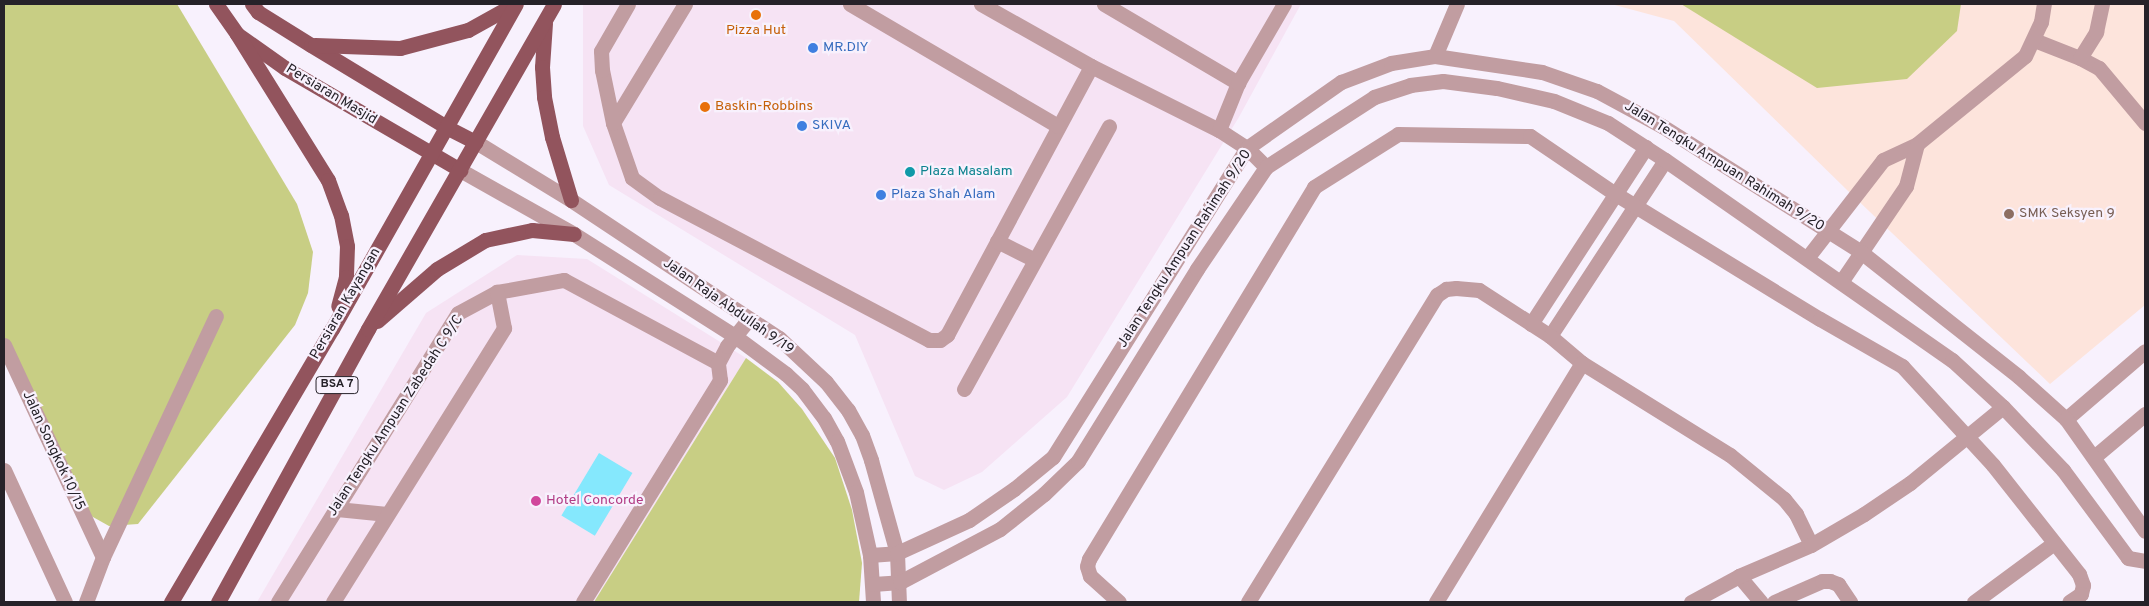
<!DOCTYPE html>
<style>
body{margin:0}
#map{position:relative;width:2149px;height:606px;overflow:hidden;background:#f8f1fd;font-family:Overpass,sans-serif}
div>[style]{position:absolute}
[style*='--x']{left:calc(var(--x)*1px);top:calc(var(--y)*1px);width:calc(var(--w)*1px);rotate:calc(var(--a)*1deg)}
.commercial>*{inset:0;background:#f6e3f4}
.education>*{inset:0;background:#fde4dc}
.green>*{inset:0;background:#c8ce84}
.water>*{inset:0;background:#85e8fd;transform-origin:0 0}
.minor>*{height:15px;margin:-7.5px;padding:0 7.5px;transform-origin:7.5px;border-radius:7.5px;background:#c19da1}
.major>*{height:15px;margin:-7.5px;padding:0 7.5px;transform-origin:7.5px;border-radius:7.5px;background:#92545d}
.dots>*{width:14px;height:14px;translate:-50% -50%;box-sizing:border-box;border:2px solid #f8f1fd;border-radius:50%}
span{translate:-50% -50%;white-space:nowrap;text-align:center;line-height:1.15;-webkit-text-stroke:4.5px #f8f1fd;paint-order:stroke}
.shield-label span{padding:1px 4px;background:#f8f1fd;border:1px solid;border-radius:4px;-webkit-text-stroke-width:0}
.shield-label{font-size:12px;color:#262229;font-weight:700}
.food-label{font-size:14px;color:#c56008}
.left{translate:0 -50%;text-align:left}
.shop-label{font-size:14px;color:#366cbe}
.street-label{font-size:14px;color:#262229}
.culture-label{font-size:14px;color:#0d838f}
.education-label{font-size:14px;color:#785e54}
.hotel-label{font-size:14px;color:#b23c85}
.frame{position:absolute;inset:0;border:5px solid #262229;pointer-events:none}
</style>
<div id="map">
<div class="commercial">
<i style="clip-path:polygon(583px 4px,1301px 4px,1239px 117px,1067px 397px,982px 472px,944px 490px,915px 476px,855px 335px,609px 185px,583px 126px)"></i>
<i style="clip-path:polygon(517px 255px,587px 259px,746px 358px,594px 602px,257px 602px,426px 313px)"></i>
</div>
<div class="education">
<i style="clip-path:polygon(1611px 4px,2145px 4px,2145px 305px,2050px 384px,1847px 190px,1674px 21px)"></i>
</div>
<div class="green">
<i style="clip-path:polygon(4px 4px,177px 4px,297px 204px,313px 252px,308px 293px,295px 325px,138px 524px,109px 526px,84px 512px,4px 348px)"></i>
<i style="clip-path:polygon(1681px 4px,1961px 4px,1957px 31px,1907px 79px,1817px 88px)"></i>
<i style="clip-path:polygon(746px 358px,778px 382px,802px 409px,835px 458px,852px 510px,862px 563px,859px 602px,594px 602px)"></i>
</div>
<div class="water">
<i style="left:599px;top:453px;width:39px;height:73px;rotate:31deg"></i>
</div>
<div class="minor">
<i style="--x:685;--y:4;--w:139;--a:121.2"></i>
<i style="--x:613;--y:123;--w:58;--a:70.9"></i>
<i style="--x:632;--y:178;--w:34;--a:36"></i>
<i style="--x:660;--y:198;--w:304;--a:27.8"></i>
<i style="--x:929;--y:340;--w:11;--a:0"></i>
<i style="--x:940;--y:340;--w:9;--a:-36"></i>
<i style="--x:947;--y:335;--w:305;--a:-61.8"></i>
<i style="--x:850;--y:4;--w:241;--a:30.4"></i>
<i style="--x:981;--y:4;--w:126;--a:29.4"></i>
<i style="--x:1091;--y:66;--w:143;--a:26.6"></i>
<i style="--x:1219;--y:130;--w:33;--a:33"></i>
<i style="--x:1247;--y:148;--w:27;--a:45"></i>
<i style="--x:1104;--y:4;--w:156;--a:30.5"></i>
<i style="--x:2034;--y:40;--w:49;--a:21.4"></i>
<i style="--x:2080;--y:58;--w:21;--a:28"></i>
<i style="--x:2099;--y:68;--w:72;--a:50.1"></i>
<i style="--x:1435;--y:56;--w:56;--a:-67.1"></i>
<i style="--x:2080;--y:58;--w:31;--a:-58"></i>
<i style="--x:2096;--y:32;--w:29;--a:-78"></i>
<i style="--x:613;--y:123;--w:54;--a:-101.7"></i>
<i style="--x:602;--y:70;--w:19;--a:-93"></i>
<i style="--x:601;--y:51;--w:54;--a:-60.1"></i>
<i style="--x:1219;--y:130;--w:51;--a:-68"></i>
<i style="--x:1238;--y:83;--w:91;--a:-59.8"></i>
<i style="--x:476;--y:142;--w:111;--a:31.4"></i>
<i style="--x:571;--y:200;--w:250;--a:33.6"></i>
<i style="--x:779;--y:338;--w:64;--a:43.1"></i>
<i style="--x:826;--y:382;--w:36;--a:52"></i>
<i style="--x:848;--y:410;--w:29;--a:61"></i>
<i style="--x:862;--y:435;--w:27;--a:70"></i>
<i style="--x:871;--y:460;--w:97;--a:74.4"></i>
<i style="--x:897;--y:553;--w:49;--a:87.7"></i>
<i style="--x:460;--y:170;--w:131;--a:29.3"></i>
<i style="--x:574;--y:234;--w:192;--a:32.4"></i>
<i style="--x:736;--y:337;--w:62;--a:36.5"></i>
<i style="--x:786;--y:374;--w:22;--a:43"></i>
<i style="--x:802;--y:389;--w:36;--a:53"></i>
<i style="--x:824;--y:418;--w:26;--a:61"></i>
<i style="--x:837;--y:441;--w:54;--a:69.6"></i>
<i style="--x:856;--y:492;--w:65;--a:77.5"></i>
<i style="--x:870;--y:555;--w:47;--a:86.3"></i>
<i style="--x:997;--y:241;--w:42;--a:26.6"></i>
<i style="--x:1807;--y:258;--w:124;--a:-52.2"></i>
<i style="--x:1883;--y:160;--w:38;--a:-25"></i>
<i style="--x:1917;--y:144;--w:139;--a:-39.2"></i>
<i style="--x:2025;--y:56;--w:38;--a:-65"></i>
<i style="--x:2041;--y:22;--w:18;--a:-81"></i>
<i style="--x:1841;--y:282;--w:116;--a:-55.9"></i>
<i style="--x:1906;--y:186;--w:43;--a:-75.3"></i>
<i style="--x:1531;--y:324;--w:211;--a:-57"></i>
<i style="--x:1550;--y:336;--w:210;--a:-56.8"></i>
<i style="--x:4;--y:345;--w:234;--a:65"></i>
<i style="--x:964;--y:389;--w:300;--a:-61.1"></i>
<i style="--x:2066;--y:419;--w:104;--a:-40.7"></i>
<i style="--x:2094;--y:457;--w:67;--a:-40.1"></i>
<i style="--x:4;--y:470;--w:145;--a:65.2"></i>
<i style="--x:337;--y:509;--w:50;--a:5.7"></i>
<i style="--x:870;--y:555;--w:27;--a:-4"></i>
<i style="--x:897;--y:553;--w:79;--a:-24.6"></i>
<i style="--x:969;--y:520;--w:55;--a:-34.6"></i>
<i style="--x:1014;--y:489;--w:50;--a:-39.4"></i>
<i style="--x:1053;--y:457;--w:365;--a:-57.9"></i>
<i style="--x:1247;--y:148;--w:115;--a:-35.1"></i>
<i style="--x:1341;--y:82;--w:53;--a:-20.8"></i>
<i style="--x:1391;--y:63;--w:45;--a:-9"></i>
<i style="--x:1435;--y:56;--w:108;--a:8.5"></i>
<i style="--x:1542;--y:72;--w:58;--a:19.1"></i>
<i style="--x:1597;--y:91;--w:74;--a:28.3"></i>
<i style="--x:1662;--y:126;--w:236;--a:32.3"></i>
<i style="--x:1861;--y:252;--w:201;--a:38.3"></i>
<i style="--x:2019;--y:377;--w:63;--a:41.8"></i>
<i style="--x:2066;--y:419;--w:137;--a:54.8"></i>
<i style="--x:1739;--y:576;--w:34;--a:50"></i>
<i style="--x:873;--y:584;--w:27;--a:-4"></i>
<i style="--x:900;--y:582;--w:113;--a:-27.9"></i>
<i style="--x:1000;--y:529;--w:56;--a:-38.5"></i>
<i style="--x:1044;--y:494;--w:47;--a:-44.1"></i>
<i style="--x:1078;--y:461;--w:226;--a:-58.2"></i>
<i style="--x:1197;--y:269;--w:123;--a:-55.9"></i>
<i style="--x:1266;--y:167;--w:129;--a:-32.9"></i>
<i style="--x:1374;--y:97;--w:38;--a:-18"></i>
<i style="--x:1410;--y:85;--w:33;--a:-7"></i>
<i style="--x:1443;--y:81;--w:54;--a:7.4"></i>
<i style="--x:1497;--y:88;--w:58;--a:12.8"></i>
<i style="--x:1554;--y:101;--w:58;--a:22.2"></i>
<i style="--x:1608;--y:123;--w:68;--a:33"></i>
<i style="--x:1665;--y:160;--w:350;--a:34.9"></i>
<i style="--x:1952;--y:360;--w:69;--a:42.7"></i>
<i style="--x:2003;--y:407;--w:87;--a:46.4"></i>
<i style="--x:2063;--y:470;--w:109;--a:53.5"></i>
<i style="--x:2128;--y:558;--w:17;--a:10"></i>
<i style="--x:86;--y:602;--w:48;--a:-69.3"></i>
<i style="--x:103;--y:557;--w:266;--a:-64.9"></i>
<i style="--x:278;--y:602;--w:340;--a:-58.1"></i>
<i style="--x:458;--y:313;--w:44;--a:-28.3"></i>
<i style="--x:497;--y:292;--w:68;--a:-10.2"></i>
<i style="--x:564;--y:280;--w:175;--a:28.3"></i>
<i style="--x:718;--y:363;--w:19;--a:-62"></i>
<i style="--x:727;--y:346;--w:35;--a:-51"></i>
<i style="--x:333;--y:602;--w:323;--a:-58"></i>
<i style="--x:504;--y:328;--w:37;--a:-101"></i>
<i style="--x:583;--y:602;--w:261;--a:-58.3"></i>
<i style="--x:720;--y:380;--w:17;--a:-97"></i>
<i style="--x:1119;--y:602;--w:39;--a:-138"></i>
<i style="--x:1090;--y:576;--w:10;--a:-107"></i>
<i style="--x:1087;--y:566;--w:7;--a:-74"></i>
<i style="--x:1089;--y:559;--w:435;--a:-58.8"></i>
<i style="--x:1314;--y:187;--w:99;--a:-32.2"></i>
<i style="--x:1398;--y:134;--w:132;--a:0.9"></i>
<i style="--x:1530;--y:136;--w:102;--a:34.2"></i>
<i style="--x:1614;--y:193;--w:241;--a:31.5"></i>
<i style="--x:1820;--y:319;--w:95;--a:29.8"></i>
<i style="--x:1902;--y:366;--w:134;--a:47.4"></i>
<i style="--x:1993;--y:465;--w:139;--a:51.7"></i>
<i style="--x:2079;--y:574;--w:12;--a:70"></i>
<i style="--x:2083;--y:585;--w:9;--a:103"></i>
<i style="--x:2081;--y:594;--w:14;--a:146"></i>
<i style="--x:1248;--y:602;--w:361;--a:-58.4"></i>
<i style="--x:1437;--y:295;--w:11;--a:-34"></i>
<i style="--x:1446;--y:289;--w:10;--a:-6"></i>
<i style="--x:1456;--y:288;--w:23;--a:5"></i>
<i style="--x:1479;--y:290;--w:85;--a:32.9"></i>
<i style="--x:1550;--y:336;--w:42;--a:40.2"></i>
<i style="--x:1582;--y:363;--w:174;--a:31.9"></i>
<i style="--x:1730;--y:455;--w:70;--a:39.2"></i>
<i style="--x:1784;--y:499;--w:19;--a:51"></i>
<i style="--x:1796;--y:514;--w:34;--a:64"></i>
<i style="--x:1436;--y:602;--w:280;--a:-58.6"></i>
<i style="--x:1691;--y:602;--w:55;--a:-28.4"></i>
<i style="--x:1739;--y:576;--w:78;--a:-23.3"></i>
<i style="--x:1811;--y:545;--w:61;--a:-30.3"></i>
<i style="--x:1864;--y:514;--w:55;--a:-34"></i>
<i style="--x:1910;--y:483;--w:120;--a:-39.3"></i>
<i style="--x:1774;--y:602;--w:52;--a:-23.6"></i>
<i style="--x:1822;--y:581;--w:8;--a:0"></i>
<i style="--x:1830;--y:581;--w:9;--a:21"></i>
<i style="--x:1838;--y:584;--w:22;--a:56"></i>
<i style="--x:1974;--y:602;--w:99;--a:-36.4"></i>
</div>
<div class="major">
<i style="--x:216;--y:4;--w:37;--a:55"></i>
<i style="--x:237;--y:34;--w:59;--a:35.3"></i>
<i style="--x:285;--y:68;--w:203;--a:30.2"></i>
<i style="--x:252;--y:4;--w:10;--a:53"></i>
<i style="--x:258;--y:12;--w:62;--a:31.9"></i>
<i style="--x:311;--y:45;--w:160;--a:31.2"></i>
<i style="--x:448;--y:128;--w:31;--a:27"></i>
<i style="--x:545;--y:23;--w:44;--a:93.9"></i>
<i style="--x:542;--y:67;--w:30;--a:86"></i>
<i style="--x:544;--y:97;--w:41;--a:78.7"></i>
<i style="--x:552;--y:137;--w:66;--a:73.2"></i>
<i style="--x:237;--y:34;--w:172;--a:58.1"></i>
<i style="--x:328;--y:180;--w:37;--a:70"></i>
<i style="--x:341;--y:215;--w:32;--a:79"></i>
<i style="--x:347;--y:246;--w:31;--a:92"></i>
<i style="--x:346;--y:277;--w:30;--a:105"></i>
<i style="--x:315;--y:45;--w:85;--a:2"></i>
<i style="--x:400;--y:48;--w:70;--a:-14.8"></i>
<i style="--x:468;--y:30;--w:54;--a:-29"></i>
<i style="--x:377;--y:321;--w:79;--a:-40.9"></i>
<i style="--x:437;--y:269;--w:56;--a:-31.1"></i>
<i style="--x:485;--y:240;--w:48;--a:-12"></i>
<i style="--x:532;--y:230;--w:42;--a:5.4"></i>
<i style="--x:171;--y:602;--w:317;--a:-59.5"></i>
<i style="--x:332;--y:329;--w:373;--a:-60.5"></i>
<i style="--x:218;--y:602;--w:311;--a:-61.2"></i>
<i style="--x:368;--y:329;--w:374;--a:-60.2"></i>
</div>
<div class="dots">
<i style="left:756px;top:15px;background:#e8710a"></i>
<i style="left:813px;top:48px;background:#3f7fe0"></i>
<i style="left:705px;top:107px;background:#e8710a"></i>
<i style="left:802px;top:126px;background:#3f7fe0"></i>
<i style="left:910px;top:172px;background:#0f9aa8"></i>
<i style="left:881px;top:195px;background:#3f7fe0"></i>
<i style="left:2009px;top:214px;background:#8d6e63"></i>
<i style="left:536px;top:501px;background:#d1479c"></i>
</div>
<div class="shield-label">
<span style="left:337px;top:385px">BSA 7</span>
</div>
<div class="food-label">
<span style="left:756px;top:31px">Pizza Hut</span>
<span class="left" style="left:715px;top:107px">Baskin-Robbins</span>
</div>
<div class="shop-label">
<span class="left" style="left:823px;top:48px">MR.DIY</span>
<span class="left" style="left:812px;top:126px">SKIVA</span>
<span class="left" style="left:891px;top:195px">Plaza Shah Alam</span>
</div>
<div class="street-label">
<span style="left:331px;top:95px;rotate:31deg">Persiaran Masjid</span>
<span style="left:1724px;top:167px;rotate:32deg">Jalan Tengku Ampuan Rahimah 9/20</span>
<span style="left:1185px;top:249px;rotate:-57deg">Jalan Tengku Ampuan Rahimah 9/20</span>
<span style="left:346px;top:304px;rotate:-60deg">Persiaran Kayangan</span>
<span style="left:728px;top:307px;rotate:35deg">Jalan Raja Abdullah 9/19</span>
<span style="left:396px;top:416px;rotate:-57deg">Jalan Tengku Ampuan Zabedah C 9/C</span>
<span style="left:53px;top:451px;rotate:65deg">Jalan Songkok 10/15</span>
</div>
<div class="culture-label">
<span class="left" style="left:920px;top:172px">Plaza Masalam</span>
</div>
<div class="education-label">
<span class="left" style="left:2019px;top:214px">SMK Seksyen 9</span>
</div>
<div class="hotel-label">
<span class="left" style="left:546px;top:501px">Hotel Concorde</span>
</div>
<div class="frame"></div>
</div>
